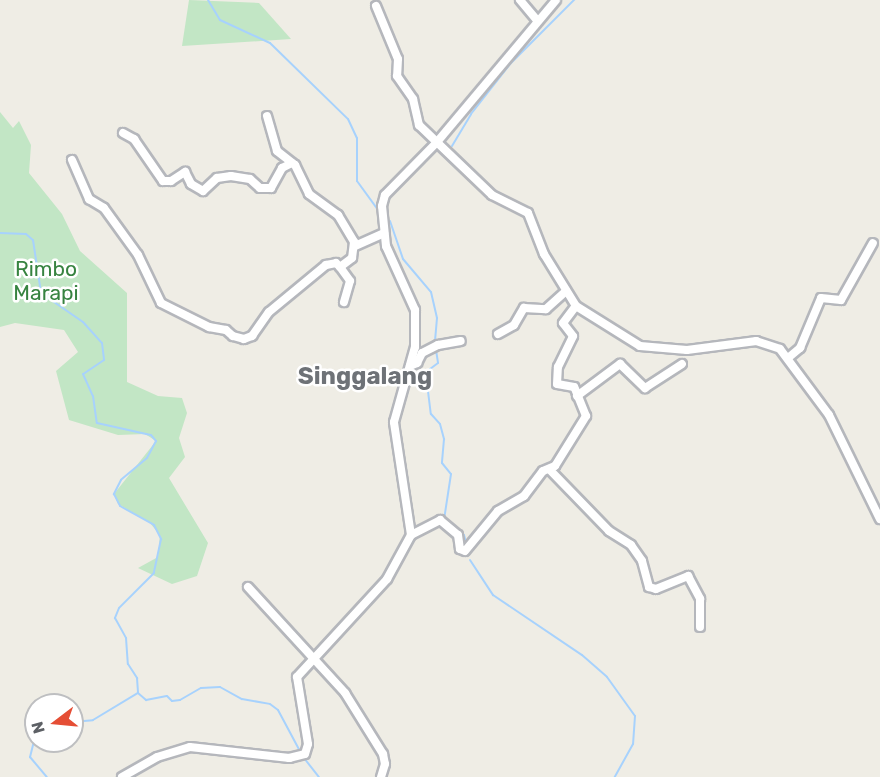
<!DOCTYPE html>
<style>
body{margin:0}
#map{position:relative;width:880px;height:777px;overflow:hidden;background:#efede5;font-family:Rubik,sans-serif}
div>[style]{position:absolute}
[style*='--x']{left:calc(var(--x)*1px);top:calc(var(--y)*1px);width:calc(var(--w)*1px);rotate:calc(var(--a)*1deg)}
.green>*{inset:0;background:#c2e6c5}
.stream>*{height:2px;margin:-1px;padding:0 1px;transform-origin:1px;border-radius:1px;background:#a7d2fd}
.roads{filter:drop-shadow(2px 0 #b5b7bc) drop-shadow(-2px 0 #b5b7bc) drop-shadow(0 2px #b5b7bc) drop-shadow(0 -2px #b5b7bc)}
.minor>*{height:8px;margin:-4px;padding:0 4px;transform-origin:4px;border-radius:4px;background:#fff}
span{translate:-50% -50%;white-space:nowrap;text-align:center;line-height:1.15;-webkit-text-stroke:5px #fff;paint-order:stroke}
.park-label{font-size:21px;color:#378340}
.quarter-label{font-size:24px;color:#6e7277;font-weight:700}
.north{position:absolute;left:24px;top:693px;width:60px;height:60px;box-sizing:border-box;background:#fff;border:2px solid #bebfc1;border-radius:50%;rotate:254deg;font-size:16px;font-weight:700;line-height:24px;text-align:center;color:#5d6065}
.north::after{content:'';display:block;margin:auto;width:21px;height:27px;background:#e54e35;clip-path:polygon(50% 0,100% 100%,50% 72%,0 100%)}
</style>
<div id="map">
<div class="green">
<i style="clip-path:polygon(189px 0,259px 3px,291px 39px,182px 46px)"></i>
<i style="clip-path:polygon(0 112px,13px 128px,19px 121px,31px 145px,29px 173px,62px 214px,80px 251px,127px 293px,127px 382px,158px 396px,182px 398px,187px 413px,179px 438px,185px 457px,169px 478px,208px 543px,197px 576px,172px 584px,138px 568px,158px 557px,160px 535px,149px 522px,118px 504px,114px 494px,156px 441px,145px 434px,118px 435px,69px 420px,56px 371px,78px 352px,64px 330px,15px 323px,0 327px)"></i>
</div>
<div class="stream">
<i style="--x:208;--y:0;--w:23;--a:59"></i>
<i style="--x:220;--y:20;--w:55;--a:24.7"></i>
<i style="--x:270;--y:43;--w:109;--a:44.3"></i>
<i style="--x:348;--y:119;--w:21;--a:65"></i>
<i style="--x:357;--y:138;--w:43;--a:90"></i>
<i style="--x:357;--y:181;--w:37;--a:54"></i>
<i style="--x:452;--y:146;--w:37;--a:-59"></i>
<i style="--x:471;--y:114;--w:63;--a:-52"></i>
<i style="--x:510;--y:64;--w:91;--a:-45"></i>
<i style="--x:390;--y:221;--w:40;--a:71.1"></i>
<i style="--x:403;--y:259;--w:43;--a:49.7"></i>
<i style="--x:431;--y:292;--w:27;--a:77"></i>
<i style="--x:437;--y:318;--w:24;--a:95"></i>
<i style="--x:0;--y:233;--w:26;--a:2"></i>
<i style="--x:26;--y:234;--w:9;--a:41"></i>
<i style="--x:33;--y:240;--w:54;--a:81.4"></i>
<i style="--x:41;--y:293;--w:51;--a:34.6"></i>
<i style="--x:83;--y:322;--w:28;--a:48"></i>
<i style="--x:102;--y:343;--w:17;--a:83"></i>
<i style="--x:104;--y:360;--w:25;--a:146"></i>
<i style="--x:83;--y:374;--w:24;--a:66"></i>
<i style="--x:93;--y:396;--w:27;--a:82"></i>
<i style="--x:97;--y:423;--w:55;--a:12.5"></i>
<i style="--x:151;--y:435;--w:8;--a:50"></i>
<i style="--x:156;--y:441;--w:19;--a:118"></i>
<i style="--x:147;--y:458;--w:34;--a:140"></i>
<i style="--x:121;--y:480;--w:16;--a:117"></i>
<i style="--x:114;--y:494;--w:13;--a:63"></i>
<i style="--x:120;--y:506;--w:39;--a:29"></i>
<i style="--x:154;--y:525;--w:16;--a:63"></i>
<i style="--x:161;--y:539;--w:35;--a:102"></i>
<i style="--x:154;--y:573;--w:49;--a:135"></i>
<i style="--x:119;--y:608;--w:11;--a:112"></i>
<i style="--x:115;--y:618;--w:23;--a:61"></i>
<i style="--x:126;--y:638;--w:26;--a:86"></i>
<i style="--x:128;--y:664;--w:17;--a:57"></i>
<i style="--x:137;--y:678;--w:15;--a:86"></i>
<i style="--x:138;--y:693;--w:11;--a:41"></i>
<i style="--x:146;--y:700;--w:21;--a:-11"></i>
<i style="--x:167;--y:696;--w:7;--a:45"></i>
<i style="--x:172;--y:701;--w:8;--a:-7"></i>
<i style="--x:180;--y:700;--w:24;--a:-30"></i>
<i style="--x:201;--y:688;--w:19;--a:-3"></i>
<i style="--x:220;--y:687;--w:25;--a:29"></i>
<i style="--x:242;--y:699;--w:28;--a:10"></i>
<i style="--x:270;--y:704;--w:10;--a:37"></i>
<i style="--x:278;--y:710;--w:49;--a:61.9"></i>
<i style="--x:436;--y:350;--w:13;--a:81"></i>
<i style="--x:438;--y:363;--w:10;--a:143"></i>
<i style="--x:430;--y:369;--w:14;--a:102"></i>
<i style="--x:427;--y:383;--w:31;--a:83"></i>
<i style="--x:431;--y:414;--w:13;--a:48"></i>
<i style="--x:440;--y:424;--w:16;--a:75"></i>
<i style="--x:444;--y:439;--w:24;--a:95"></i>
<i style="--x:442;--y:463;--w:14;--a:51"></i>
<i style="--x:451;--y:474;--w:47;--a:98.7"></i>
<i style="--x:444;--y:520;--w:25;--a:37"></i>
<i style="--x:464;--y:535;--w:11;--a:75"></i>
<i style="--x:470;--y:560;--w:42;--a:56.7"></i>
<i style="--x:493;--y:595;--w:107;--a:34"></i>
<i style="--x:582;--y:655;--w:33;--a:41"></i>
<i style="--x:607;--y:677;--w:48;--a:54.3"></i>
<i style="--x:635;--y:716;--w:28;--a:94"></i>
<i style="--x:633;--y:744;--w:38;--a:119"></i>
<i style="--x:72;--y:722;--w:21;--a:-5"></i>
<i style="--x:93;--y:720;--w:52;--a:-31"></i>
<i style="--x:36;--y:733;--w:25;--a:104"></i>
<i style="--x:30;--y:757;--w:26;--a:50"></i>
<i style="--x:304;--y:758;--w:24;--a:52"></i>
</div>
<div class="roads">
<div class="minor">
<i style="--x:520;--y:0;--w:26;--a:50"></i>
<i style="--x:376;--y:6;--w:57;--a:67.5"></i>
<i style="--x:398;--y:59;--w:17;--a:93"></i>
<i style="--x:397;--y:76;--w:28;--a:55"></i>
<i style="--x:413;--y:99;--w:27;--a:77"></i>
<i style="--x:419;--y:125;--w:101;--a:43.8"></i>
<i style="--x:492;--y:195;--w:40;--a:26.6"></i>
<i style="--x:528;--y:213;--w:44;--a:68.7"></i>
<i style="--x:544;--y:254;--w:61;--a:58.4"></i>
<i style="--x:576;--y:306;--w:75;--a:32"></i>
<i style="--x:640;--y:346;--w:47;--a:4.9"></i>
<i style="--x:687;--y:350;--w:70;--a:-7.4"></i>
<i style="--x:756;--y:341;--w:25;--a:18"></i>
<i style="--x:780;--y:349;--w:82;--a:53.4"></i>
<i style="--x:829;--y:415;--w:116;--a:63.9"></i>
<i style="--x:267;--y:116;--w:36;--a:74"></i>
<i style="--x:277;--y:151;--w:23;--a:38"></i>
<i style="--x:295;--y:165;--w:32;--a:64"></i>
<i style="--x:309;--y:194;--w:36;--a:36"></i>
<i style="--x:338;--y:215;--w:31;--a:59"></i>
<i style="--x:354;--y:242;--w:16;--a:97"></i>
<i style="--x:352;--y:258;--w:15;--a:143"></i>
<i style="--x:340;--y:267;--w:17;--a:54"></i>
<i style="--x:350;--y:281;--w:22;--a:106"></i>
<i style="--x:123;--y:133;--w:13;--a:29"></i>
<i style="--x:134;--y:139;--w:51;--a:55.4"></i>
<i style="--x:163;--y:181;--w:8;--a:0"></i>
<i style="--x:171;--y:181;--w:17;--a:-33"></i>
<i style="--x:185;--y:172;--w:13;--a:63"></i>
<i style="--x:191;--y:184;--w:14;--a:30"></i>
<i style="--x:203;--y:191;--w:19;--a:-43"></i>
<i style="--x:217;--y:178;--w:14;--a:-8"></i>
<i style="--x:231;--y:176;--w:19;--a:9"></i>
<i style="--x:250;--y:179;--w:13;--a:42"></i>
<i style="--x:260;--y:188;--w:11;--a:0"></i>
<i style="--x:271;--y:188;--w:23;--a:-61"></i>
<i style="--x:282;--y:168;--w:11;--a:-27"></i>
<i style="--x:72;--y:160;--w:43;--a:66.4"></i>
<i style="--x:89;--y:199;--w:17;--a:31"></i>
<i style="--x:104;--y:208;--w:58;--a:54.1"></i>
<i style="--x:138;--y:255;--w:53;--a:64.4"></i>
<i style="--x:161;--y:303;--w:54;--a:26.6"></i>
<i style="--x:209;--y:327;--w:17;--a:10"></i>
<i style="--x:226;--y:330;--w:9;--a:41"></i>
<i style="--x:233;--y:336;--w:11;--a:15"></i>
<i style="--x:244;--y:339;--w:9;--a:-21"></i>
<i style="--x:252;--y:336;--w:29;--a:-55"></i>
<i style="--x:269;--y:312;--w:74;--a:-39.5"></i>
<i style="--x:326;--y:265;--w:10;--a:-11"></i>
<i style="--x:336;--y:263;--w:6;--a:45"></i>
<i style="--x:355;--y:246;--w:32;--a:-24"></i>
<i style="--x:498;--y:334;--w:18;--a:-29"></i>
<i style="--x:514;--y:325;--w:20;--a:-60"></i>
<i style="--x:524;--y:308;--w:22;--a:3"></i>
<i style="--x:546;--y:309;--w:27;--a:-42"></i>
<i style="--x:788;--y:358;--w:16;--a:-40"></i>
<i style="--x:800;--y:348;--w:54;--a:-67.2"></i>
<i style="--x:821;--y:298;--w:20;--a:6"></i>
<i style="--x:841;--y:300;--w:65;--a:-60.7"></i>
<i style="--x:410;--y:366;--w:8;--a:-23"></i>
<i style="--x:417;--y:363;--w:11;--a:-63"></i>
<i style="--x:422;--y:353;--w:18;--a:-27"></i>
<i style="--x:438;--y:345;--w:23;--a:-10"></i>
<i style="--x:577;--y:396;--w:54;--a:-36.7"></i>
<i style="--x:620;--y:364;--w:35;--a:44"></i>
<i style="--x:645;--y:388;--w:44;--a:-33"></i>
<i style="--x:549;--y:469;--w:86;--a:45.9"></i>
<i style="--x:609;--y:531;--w:26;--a:32"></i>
<i style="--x:631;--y:545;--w:19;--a:55"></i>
<i style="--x:642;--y:561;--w:27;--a:75"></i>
<i style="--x:649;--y:587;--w:7;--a:16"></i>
<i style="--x:656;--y:589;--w:35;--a:-22"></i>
<i style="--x:688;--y:576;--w:26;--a:62"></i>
<i style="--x:700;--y:599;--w:28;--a:90"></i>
<i style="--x:411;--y:535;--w:33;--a:-27"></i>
<i style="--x:440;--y:520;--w:23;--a:40"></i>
<i style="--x:458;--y:535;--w:14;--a:82"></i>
<i style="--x:460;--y:549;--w:5;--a:22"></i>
<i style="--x:465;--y:551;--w:52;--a:-50.5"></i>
<i style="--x:498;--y:511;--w:30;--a:-30"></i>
<i style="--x:524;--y:496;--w:31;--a:-53"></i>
<i style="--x:543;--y:471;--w:13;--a:-23"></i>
<i style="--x:555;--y:466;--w:59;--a:-58.2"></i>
<i style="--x:586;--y:416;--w:31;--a:-112"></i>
<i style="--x:574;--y:387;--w:17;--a:-170"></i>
<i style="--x:557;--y:384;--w:17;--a:-87"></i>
<i style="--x:558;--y:367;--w:34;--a:-64"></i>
<i style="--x:573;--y:336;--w:16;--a:-128"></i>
<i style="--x:563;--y:323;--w:21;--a:-53"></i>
<i style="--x:248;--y:587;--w:144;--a:47.5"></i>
<i style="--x:345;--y:693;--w:72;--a:58.1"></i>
<i style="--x:383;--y:754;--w:10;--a:79"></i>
<i style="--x:385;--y:764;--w:14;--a:107"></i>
<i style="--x:122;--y:777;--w:40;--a:-29.7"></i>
<i style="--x:157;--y:757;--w:34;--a:-17"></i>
<i style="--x:190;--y:747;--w:100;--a:6.3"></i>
<i style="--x:289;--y:758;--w:16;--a:-14"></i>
<i style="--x:305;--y:754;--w:10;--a:-73"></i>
<i style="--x:308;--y:744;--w:68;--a:-99.3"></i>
<i style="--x:297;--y:677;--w:133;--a:-47.4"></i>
<i style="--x:387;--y:579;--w:50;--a:-61.4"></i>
<i style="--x:411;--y:535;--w:114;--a:-98.6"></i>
<i style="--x:394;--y:422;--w:78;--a:-74.4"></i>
<i style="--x:415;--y:347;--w:37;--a:-90"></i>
<i style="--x:415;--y:310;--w:70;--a:-114.4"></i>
<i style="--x:386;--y:246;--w:40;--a:-95.7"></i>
<i style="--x:382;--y:206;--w:11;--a:-75"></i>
<i style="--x:385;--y:195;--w:74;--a:-45.5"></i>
<i style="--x:437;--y:142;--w:185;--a:-50"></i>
</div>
</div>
<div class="park-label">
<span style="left:46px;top:281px">Rimbo<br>Marapi</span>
</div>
<div class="quarter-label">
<span style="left:365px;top:377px">Singgalang</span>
</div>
<div class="north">N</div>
</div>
